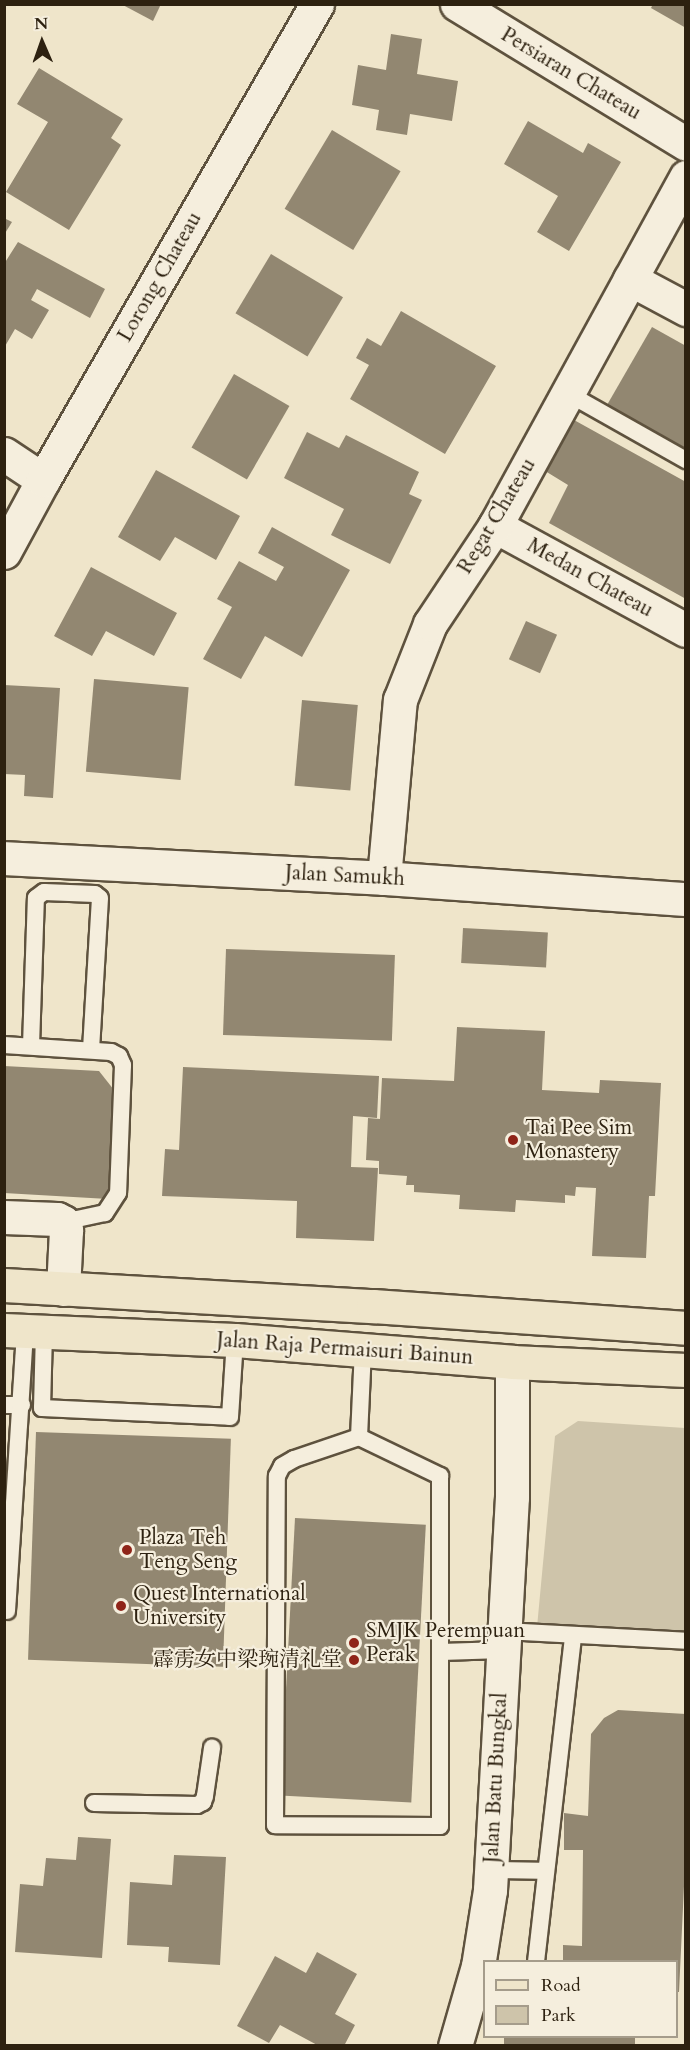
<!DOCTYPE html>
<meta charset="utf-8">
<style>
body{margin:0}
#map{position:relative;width:690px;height:2050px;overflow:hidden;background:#efe5ca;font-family:Cardo,"Noto Serif SC",serif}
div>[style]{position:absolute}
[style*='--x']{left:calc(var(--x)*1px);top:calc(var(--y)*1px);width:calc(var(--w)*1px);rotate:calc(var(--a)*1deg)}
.green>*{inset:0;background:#cec4aa}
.building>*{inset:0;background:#928771;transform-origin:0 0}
.roads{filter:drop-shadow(2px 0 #5e523e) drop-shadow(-2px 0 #5e523e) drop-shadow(0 2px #5e523e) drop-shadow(0 -2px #5e523e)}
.lane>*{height:16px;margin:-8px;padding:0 8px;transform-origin:8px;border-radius:8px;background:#f5eedd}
.street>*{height:33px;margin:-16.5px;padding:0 16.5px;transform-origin:16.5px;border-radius:16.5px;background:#f5eedd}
.primary>*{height:33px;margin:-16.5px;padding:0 16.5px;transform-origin:16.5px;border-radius:16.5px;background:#efe5ca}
.dots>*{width:16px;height:16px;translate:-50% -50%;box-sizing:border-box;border:3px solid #f5eedd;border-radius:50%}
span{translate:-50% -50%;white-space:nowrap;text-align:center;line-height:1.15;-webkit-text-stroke:4.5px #f5eedd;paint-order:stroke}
.street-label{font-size:21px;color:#2d2110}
.poi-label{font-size:21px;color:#2d2110}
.left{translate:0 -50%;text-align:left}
.right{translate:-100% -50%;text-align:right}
.frame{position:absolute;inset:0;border:6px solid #2d2110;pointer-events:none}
.legend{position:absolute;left:483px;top:1960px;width:195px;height:78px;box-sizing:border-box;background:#f5eedd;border:2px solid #a59c8b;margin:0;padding:8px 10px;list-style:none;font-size:18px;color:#2d2110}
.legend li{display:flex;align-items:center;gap:12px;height:30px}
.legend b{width:30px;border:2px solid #a59c8b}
.north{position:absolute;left:12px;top:12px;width:60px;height:60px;-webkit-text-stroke:4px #f5eedd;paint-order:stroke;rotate:358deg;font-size:16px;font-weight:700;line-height:24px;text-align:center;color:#2d2110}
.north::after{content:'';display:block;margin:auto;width:21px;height:27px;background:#2d2110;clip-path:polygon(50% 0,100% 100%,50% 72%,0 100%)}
</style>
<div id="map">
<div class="green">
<i style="clip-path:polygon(578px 1421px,685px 1428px,685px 1633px,537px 1627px,555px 1436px)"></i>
</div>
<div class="building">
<i style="clip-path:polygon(121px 4px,161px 4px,153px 21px)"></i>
<i style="clip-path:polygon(653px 4px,686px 4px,686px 28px,651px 8px)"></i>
<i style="clip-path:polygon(391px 34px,422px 39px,417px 74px,458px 81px,452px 121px,410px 114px,407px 135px,376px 130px,379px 110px,352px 105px,358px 65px,386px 70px)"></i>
<i style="clip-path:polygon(39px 68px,123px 119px,111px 138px,121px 145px,69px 230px,6px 192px,48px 122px,17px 104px)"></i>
<i style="clip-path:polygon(528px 121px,583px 153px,588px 143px,621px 162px,569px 251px,537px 232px,558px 196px,504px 164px)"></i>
<i style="left:332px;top:130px;width:80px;height:92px;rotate:31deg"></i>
<i style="clip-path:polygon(4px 218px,12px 222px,4px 235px)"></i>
<i style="clip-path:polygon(18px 242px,105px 289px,90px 318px,37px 289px,31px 300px,49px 310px,32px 339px,15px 329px,4px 348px,4px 264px)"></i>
<i style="left:271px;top:254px;width:84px;height:69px;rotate:31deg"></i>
<i style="clip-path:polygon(401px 311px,496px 366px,445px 454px,350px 399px,369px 365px,356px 358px,367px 338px,381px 346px)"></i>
<i style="clip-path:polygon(652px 327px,686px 346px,686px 449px,607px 405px)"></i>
<i style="left:234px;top:374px;width:64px;height:85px;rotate:30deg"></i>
<i style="clip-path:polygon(565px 415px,686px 482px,686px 599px,549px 523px,568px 485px,537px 466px)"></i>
<i style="clip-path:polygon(307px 432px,339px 448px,346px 435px,419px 472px,409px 494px,422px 500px,390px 564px,331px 535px,344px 509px,284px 478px)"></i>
<i style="clip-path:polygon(156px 470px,240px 516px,216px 560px,175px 537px,160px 561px,118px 537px)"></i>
<i style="clip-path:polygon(272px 527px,350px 570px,302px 657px,265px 636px,241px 679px,203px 659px,232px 607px,217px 599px,239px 561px,276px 581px,284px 567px,258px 553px)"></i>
<i style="clip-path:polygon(91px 567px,177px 613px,154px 656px,106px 631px,92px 656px,54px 636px)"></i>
<i style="left:526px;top:621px;width:34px;height:42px;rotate:24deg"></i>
<i style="left:94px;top:679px;width:95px;height:93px;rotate:5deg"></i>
<i style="clip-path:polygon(4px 685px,60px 688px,53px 798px,24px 796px,25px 775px,4px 774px)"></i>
<i style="left:302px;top:700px;width:56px;height:86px;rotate:5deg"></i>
<i style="left:463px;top:928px;width:85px;height:35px;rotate:3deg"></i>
<i style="left:226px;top:949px;width:169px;height:86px;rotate:2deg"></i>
<i style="clip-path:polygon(457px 1027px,545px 1031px,542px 1090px,599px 1093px,600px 1080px,661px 1083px,655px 1196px,649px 1196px,646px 1258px,592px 1256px,596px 1188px,576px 1187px,575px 1196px,565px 1195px,565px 1203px,516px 1200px,515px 1212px,459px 1209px,460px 1195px,414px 1192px,414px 1185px,406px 1185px,407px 1176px,379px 1174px,379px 1161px,366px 1160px,368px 1118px,380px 1119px,382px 1078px,454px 1081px)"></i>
<i style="clip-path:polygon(4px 1066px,99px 1071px,114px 1090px,108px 1199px,4px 1193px)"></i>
<i style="clip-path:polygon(183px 1067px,379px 1076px,377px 1118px,353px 1116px,351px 1167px,378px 1168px,374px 1241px,296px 1238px,297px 1201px,162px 1196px,165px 1149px,179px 1150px)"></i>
<i style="left:36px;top:1432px;width:195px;height:228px;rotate:2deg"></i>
<i style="left:295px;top:1518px;width:131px;height:278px;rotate:3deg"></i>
<i style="clip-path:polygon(618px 1710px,686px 1714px,686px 1844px,679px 1992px,676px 1992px,676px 1962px,563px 1962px,563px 1945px,582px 1946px,583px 1850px,564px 1850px,564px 1813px,588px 1816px,591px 1734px,604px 1718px)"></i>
<i style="clip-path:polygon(78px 1837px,111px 1839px,102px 1958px,15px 1952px,20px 1884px,43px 1886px,46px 1858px,76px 1860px)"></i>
<i style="clip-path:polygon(174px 1855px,226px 1857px,220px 1965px,168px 1962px,169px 1947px,127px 1945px,130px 1882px,172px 1885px)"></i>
<i style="clip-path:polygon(317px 1952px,357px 1974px,335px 2014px,355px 2025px,344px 2046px,319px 2046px,280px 2025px,269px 2043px,237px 2026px,275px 1956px,306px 1973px)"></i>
<i style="left:504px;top:2036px;width:131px;height:10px"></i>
</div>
<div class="roads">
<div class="lane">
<i style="--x:567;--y:393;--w:137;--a:29.4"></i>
<i style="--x:4;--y:1045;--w:107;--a:3.7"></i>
<i style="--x:111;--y:1052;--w:9;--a:27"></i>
<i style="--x:119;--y:1056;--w:10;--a:66"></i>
<i style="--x:123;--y:1065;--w:128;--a:92.2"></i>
<i style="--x:118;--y:1193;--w:24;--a:123"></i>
<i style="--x:105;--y:1213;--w:43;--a:167.9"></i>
<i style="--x:31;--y:1046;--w:148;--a:-88.1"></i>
<i style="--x:36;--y:898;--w:10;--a:-37"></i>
<i style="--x:44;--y:892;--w:51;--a:2.2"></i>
<i style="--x:95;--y:894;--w:6;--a:39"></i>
<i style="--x:100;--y:898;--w:152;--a:93.4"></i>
<i style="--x:44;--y:1332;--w:76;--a:91.5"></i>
<i style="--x:42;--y:1408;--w:188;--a:2.7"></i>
<i style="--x:230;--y:1417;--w:77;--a:-86.3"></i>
<i style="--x:4;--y:1405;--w:18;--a:0"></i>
<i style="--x:359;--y:1437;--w:90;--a:25.7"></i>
<i style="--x:440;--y:1476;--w:350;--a:90"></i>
<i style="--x:440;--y:1826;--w:165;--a:-179.7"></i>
<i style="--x:275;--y:1825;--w:349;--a:-89.7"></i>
<i style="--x:277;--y:1476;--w:11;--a:-63"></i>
<i style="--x:282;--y:1466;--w:14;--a:-30"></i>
<i style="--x:294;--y:1459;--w:69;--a:-18.7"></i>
<i style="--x:359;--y:1437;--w:87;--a:-87.4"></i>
<i style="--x:7;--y:1611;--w:281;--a:-86.3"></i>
<i style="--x:504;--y:1631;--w:182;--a:3.1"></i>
<i style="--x:441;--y:1652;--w:62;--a:-1.8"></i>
<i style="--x:94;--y:1803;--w:103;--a:1.1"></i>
<i style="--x:197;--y:1805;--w:7;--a:-27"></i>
<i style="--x:203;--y:1802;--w:6;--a:-72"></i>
<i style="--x:205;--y:1796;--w:49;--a:-81.7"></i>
<i style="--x:490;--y:1870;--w:56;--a:1"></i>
<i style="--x:536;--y:1962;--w:328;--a:-83.5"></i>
</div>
<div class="street">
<i style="--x:457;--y:4;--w:268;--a:31.4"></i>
<i style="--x:630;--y:279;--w:64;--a:28.2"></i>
<i style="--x:4;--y:454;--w:47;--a:33.7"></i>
<i style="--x:495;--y:526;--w:217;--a:28.6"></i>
<i style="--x:4;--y:552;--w:82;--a:-61.6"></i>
<i style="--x:43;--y:480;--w:549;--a:-60.07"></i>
<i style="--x:4;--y:858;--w:381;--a:3"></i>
<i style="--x:384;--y:878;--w:303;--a:4"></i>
<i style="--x:384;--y:878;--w:179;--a:-84.9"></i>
<i style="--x:400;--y:700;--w:82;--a:-68.5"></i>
<i style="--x:430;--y:624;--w:118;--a:-56.4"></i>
<i style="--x:495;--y:526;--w:398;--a:-61.3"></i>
<i style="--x:4;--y:1217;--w:53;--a:2.2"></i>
<i style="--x:57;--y:1219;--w:7;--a:27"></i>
<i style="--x:63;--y:1222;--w:9;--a:69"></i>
<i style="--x:66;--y:1230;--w:59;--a:92.9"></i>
<i style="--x:455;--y:2046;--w:83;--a:-74"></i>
<i style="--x:478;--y:1966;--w:77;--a:-81"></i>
<i style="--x:490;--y:1890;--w:394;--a:-86.8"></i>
<i style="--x:512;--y:1497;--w:135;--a:-90"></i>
</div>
<div class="primary">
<i style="--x:4;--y:1285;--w:370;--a:3.3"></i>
<i style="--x:373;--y:1306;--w:314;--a:4"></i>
<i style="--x:4;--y:1330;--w:231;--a:2.5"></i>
<i style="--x:235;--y:1340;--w:278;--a:4.5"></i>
<i style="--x:512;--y:1362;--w:174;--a:2.6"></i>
</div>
</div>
<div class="dots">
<i style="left:513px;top:1140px;background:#8f2418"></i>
<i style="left:127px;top:1550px;background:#8f2418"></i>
<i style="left:121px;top:1606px;background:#8f2418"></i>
<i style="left:354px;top:1643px;background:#8f2418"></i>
<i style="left:354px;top:1660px;background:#8f2418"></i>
</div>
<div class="street-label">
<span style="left:571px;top:74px;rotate:31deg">Persiaran Chateau</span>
<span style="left:160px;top:277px;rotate:-60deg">Lorong Chateau</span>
<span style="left:497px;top:516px;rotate:-59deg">Regat Chateau</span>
<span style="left:590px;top:578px;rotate:29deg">Medan Chateau</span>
<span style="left:345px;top:876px;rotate:3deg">Jalan Samukh</span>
<span style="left:345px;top:1349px;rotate:4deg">Jalan Raja Permaisuri Bainun</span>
<span style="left:496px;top:1778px;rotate:-87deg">Jalan Batu Bungkal</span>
</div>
<div class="poi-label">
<span class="left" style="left:525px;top:1140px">Tai Pee Sim<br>Monastery</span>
<span class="left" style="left:139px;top:1550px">Plaza Teh<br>Teng Seng</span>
<span class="left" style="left:133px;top:1606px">Quest International<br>University</span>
<span class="left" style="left:366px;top:1643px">SMJK Perempuan<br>Perak</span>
<span class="right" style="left:342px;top:1660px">霹雳女中梁琬清礼堂</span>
</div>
<div class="frame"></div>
<ul class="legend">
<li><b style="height:8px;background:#efe5ca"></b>Road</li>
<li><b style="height:16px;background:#cec4aa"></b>Park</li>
</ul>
<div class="north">N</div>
</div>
